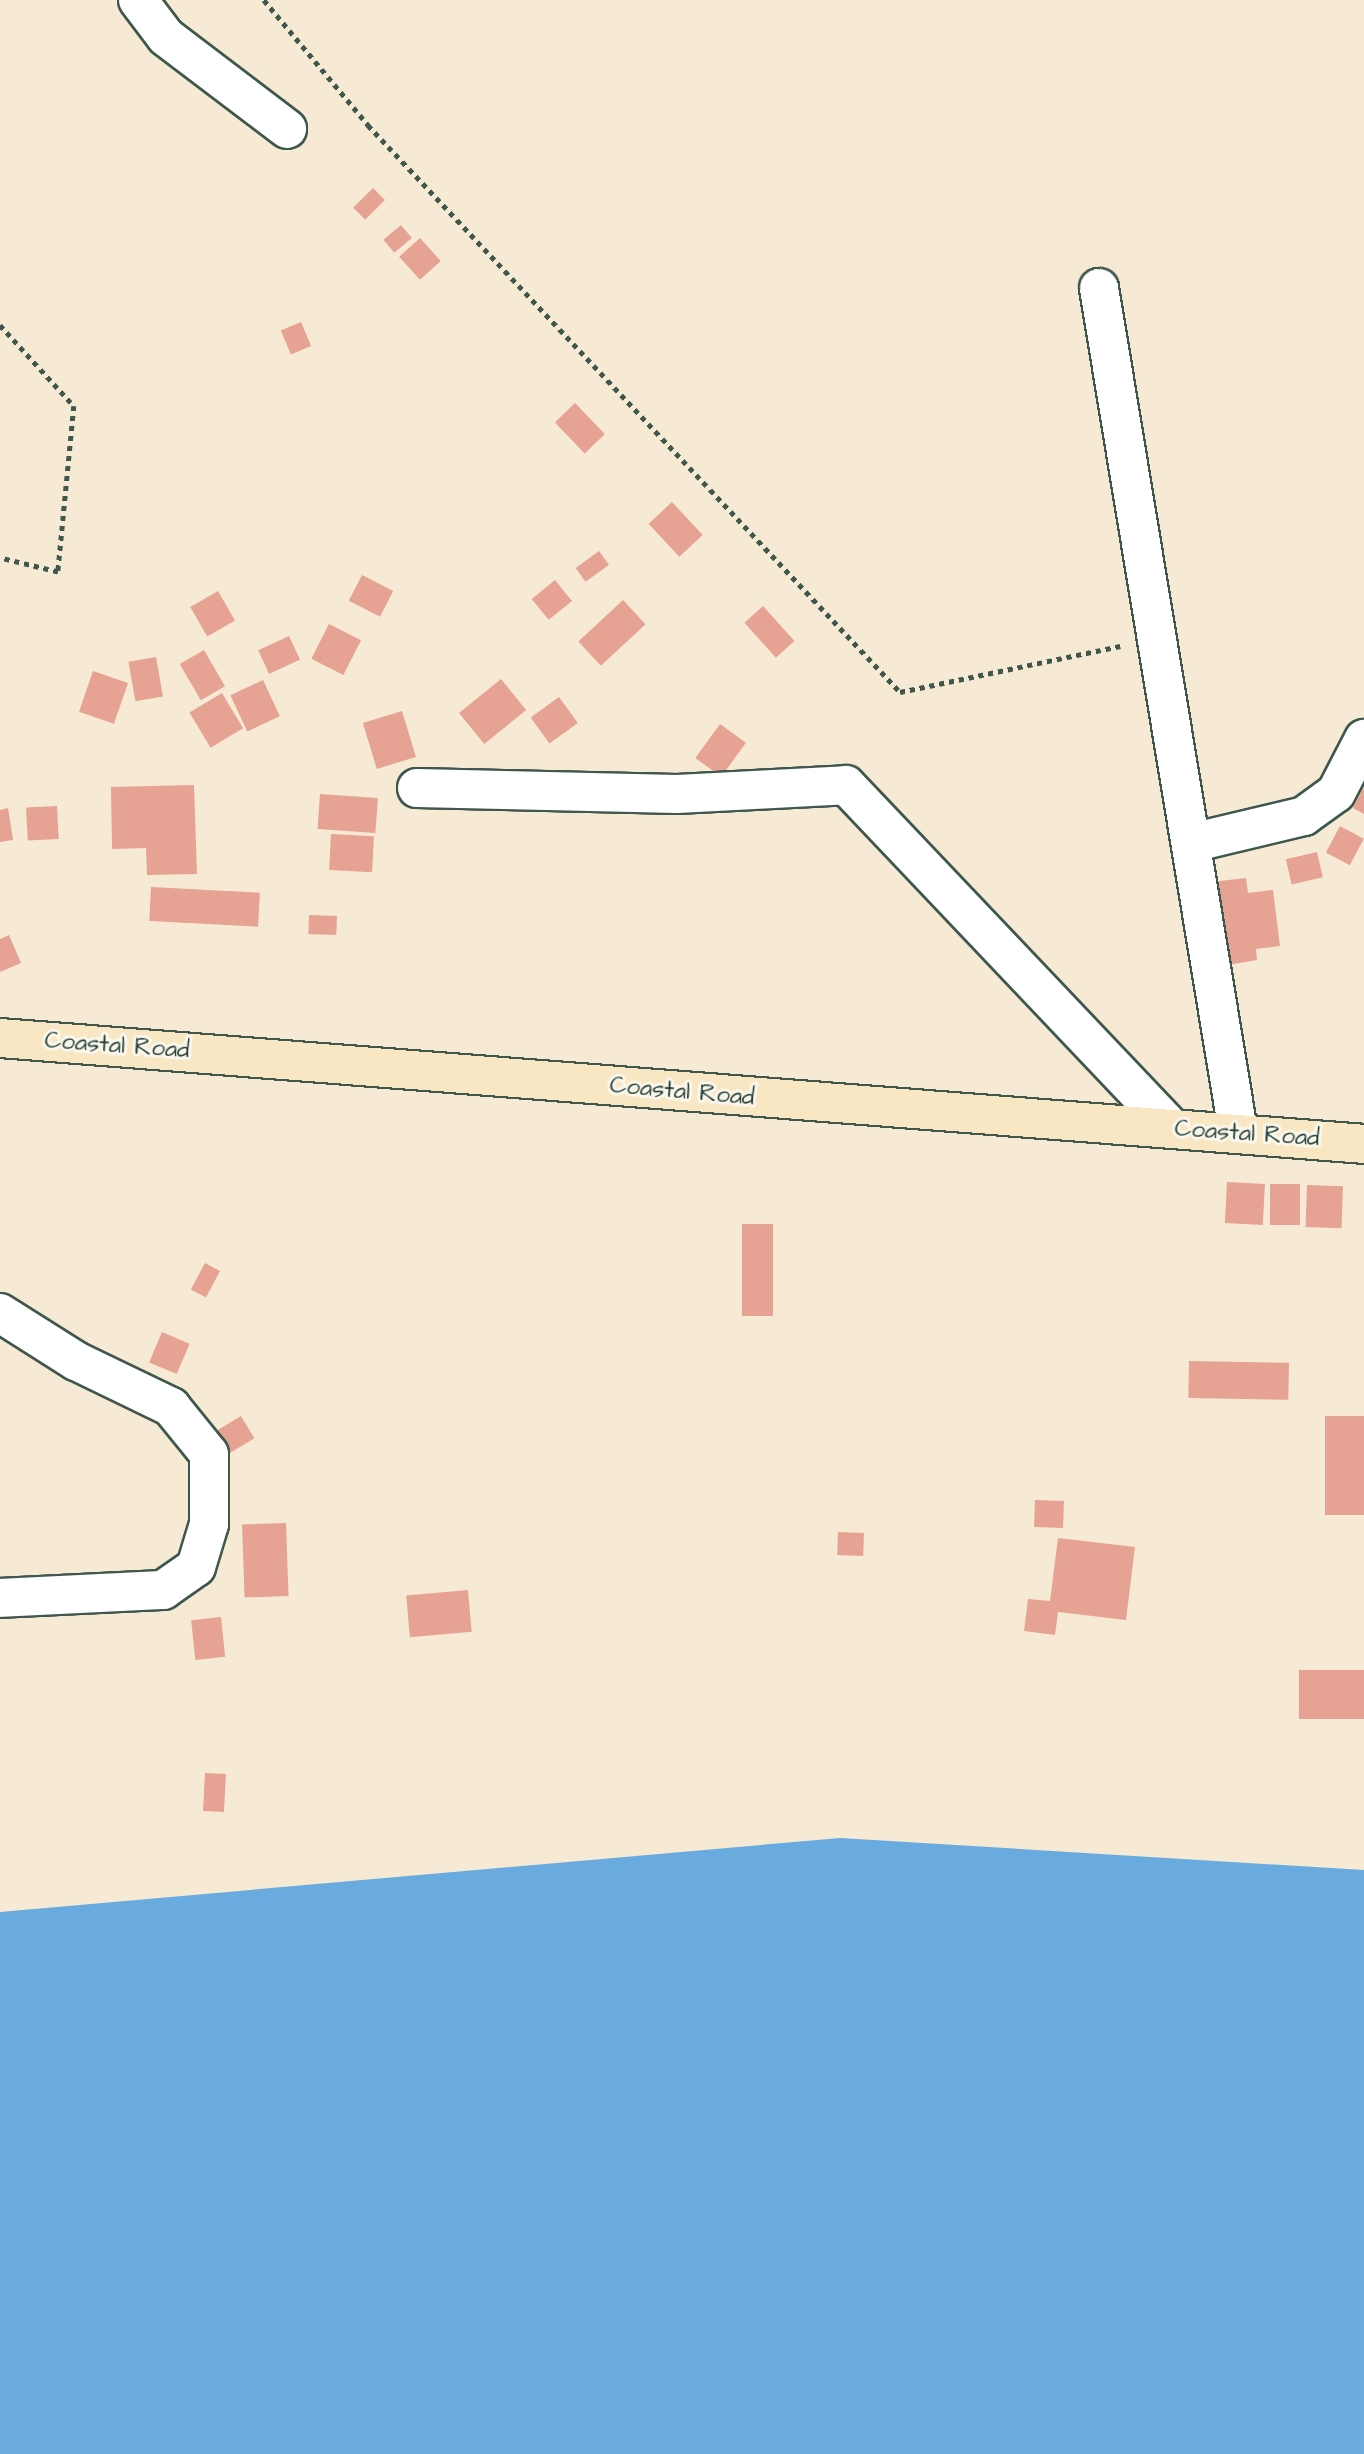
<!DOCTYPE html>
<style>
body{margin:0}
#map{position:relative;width:1364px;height:2454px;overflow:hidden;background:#f6ead5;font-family:"Architects Daughter",sans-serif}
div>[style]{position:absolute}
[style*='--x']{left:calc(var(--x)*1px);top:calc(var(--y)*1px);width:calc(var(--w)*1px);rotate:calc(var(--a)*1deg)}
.water>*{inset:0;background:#69abde}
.building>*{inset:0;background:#e6a293;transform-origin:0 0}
.path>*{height:4.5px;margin-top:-2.25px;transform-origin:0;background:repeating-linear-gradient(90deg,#3f574c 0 5px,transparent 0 10px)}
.roads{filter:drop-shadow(2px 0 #3f574c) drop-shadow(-2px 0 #3f574c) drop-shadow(0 2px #3f574c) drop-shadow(0 -2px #3f574c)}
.street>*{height:38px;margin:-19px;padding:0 19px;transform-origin:19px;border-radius:19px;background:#fff}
.secondary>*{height:38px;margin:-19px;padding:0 19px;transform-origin:19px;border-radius:19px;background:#f9e7c3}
span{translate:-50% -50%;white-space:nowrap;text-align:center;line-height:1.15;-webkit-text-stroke:6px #fbf7ec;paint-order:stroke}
.street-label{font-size:24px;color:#1f3d34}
</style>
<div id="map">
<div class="water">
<i style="clip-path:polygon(840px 1838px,1364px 1870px,1364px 2454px,0 2454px,0 1912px)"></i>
</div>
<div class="building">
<i style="left:373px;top:188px;width:17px;height:28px;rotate:45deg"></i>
<i style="left:401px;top:225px;width:17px;height:23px;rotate:50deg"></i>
<i style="left:420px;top:238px;width:31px;height:28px;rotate:48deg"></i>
<i style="left:301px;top:322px;width:26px;height:22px;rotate:67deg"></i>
<i style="left:575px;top:403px;width:43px;height:28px;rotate:46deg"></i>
<i style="left:672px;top:502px;width:45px;height:32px;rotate:47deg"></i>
<i style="left:599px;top:551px;width:17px;height:29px;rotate:54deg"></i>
<i style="left:362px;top:575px;width:35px;height:29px;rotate:27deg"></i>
<i style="left:555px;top:580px;width:27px;height:30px;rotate:51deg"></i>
<i style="left:218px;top:591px;width:34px;height:32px;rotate:60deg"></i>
<i style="left:623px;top:600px;width:33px;height:61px;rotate:47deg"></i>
<i style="left:763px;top:606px;width:47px;height:25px;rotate:48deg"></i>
<i style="left:329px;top:624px;width:36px;height:39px;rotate:27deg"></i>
<i style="left:289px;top:636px;width:26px;height:34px;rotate:65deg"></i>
<i style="left:204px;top:650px;width:42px;height:28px;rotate:60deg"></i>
<i style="left:156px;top:657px;width:40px;height:28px;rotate:80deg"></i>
<i style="left:93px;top:671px;width:37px;height:43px;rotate:19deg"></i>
<i style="left:501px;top:679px;width:40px;height:54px;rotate:51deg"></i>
<i style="left:263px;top:680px;width:40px;height:36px;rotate:65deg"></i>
<i style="left:222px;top:693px;width:41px;height:38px;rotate:59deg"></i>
<i style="left:559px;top:697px;width:32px;height:35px;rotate:54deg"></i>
<i style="left:402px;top:711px;width:48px;height:41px;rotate:73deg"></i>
<i style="left:720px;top:724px;width:32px;height:42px;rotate:36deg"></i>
<i style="clip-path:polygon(194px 785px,197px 874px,147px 875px,146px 848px,112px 849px,111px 787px)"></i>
<i style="clip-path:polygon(1364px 787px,1364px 814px,1353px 808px)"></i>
<i style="left:320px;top:794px;width:58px;height:35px;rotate:4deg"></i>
<i style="left:57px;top:806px;width:33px;height:31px;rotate:87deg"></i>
<i style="clip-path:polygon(8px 808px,13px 840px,0 842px,0 810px)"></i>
<i style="left:1340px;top:826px;width:27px;height:30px;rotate:28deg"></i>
<i style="left:331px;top:834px;width:43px;height:36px;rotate:3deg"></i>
<i style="left:1317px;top:852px;width:26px;height:32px;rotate:77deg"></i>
<i style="clip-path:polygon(1246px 878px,1248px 893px,1273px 890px,1280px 946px,1256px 949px,1257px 960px,1222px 966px,1211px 882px)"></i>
<i style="left:151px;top:887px;width:109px;height:34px;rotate:3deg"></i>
<i style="left:309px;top:915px;width:28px;height:19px;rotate:2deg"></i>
<i style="clip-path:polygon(9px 935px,21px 963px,0 972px,0 939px)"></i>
<i style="left:1227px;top:1182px;width:38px;height:41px;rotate:3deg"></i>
<i style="left:1270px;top:1184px;width:30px;height:41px"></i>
<i style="left:1307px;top:1185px;width:36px;height:42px;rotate:2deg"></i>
<i style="left:742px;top:1224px;width:31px;height:92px"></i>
<i style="left:205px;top:1263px;width:17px;height:30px;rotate:28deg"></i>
<i style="left:162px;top:1332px;width:30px;height:33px;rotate:23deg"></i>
<i style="left:1189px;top:1361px;width:100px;height:37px;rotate:1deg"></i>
<i style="left:241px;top:1416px;width:26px;height:29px;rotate:59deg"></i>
<i style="left:1364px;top:1416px;width:99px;height:39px;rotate:90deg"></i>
<i style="left:1035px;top:1500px;width:29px;height:27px;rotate:2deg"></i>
<i style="left:286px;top:1523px;width:73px;height:44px;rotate:88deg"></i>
<i style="left:864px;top:1533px;width:23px;height:26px;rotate:92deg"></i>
<i style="clip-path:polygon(1058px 1538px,1135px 1547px,1126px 1620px,1058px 1612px,1055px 1635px,1024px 1631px,1028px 1599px,1050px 1601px)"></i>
<i style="left:468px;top:1590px;width:42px;height:62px;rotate:85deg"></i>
<i style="left:221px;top:1617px;width:40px;height:30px;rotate:84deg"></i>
<i style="left:1299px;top:1670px;width:65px;height:49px"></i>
<i style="left:205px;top:1773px;width:21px;height:38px;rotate:3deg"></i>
</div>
<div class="path">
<i style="--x:264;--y:0;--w:163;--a:50.2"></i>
<i style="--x:368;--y:125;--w:778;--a:46.82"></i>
<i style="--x:900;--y:692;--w:225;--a:-11.8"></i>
<i style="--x:0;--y:325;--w:110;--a:47.6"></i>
<i style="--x:74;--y:406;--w:167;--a:95.5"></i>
<i style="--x:58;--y:572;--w:60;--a:-166.4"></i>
</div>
<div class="roads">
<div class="street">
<i style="--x:138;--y:0;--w:46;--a:52.9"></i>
<i style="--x:166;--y:37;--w:152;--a:37.2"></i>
<i style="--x:1099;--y:288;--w:854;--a:80.64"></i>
<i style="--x:417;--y:788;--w:260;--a:1.3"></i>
<i style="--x:677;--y:794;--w:169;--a:-3"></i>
<i style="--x:846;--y:785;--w:473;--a:46.5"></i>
<i style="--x:1191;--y:843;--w:116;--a:-13.4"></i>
<i style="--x:1304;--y:816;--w:39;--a:-36"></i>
<i style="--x:1336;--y:793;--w:61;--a:-62.6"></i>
<i style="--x:0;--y:1313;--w:90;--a:32.3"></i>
<i style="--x:76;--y:1361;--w:106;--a:25.8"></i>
<i style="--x:171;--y:1407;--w:60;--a:51"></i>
<i style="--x:209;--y:1454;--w:70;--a:90"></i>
<i style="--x:209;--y:1524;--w:45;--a:106.8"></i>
<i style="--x:196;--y:1567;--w:40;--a:145.1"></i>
<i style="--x:163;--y:1590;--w:163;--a:177.2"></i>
</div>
<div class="secondary">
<i style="--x:0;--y:1038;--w:1368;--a:4.44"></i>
</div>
</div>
<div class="street-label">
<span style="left:117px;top:1046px;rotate:4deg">Coastal Road</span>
<span style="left:682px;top:1092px;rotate:5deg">Coastal Road</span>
<span style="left:1247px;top:1134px;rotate:4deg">Coastal Road</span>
</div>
</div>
